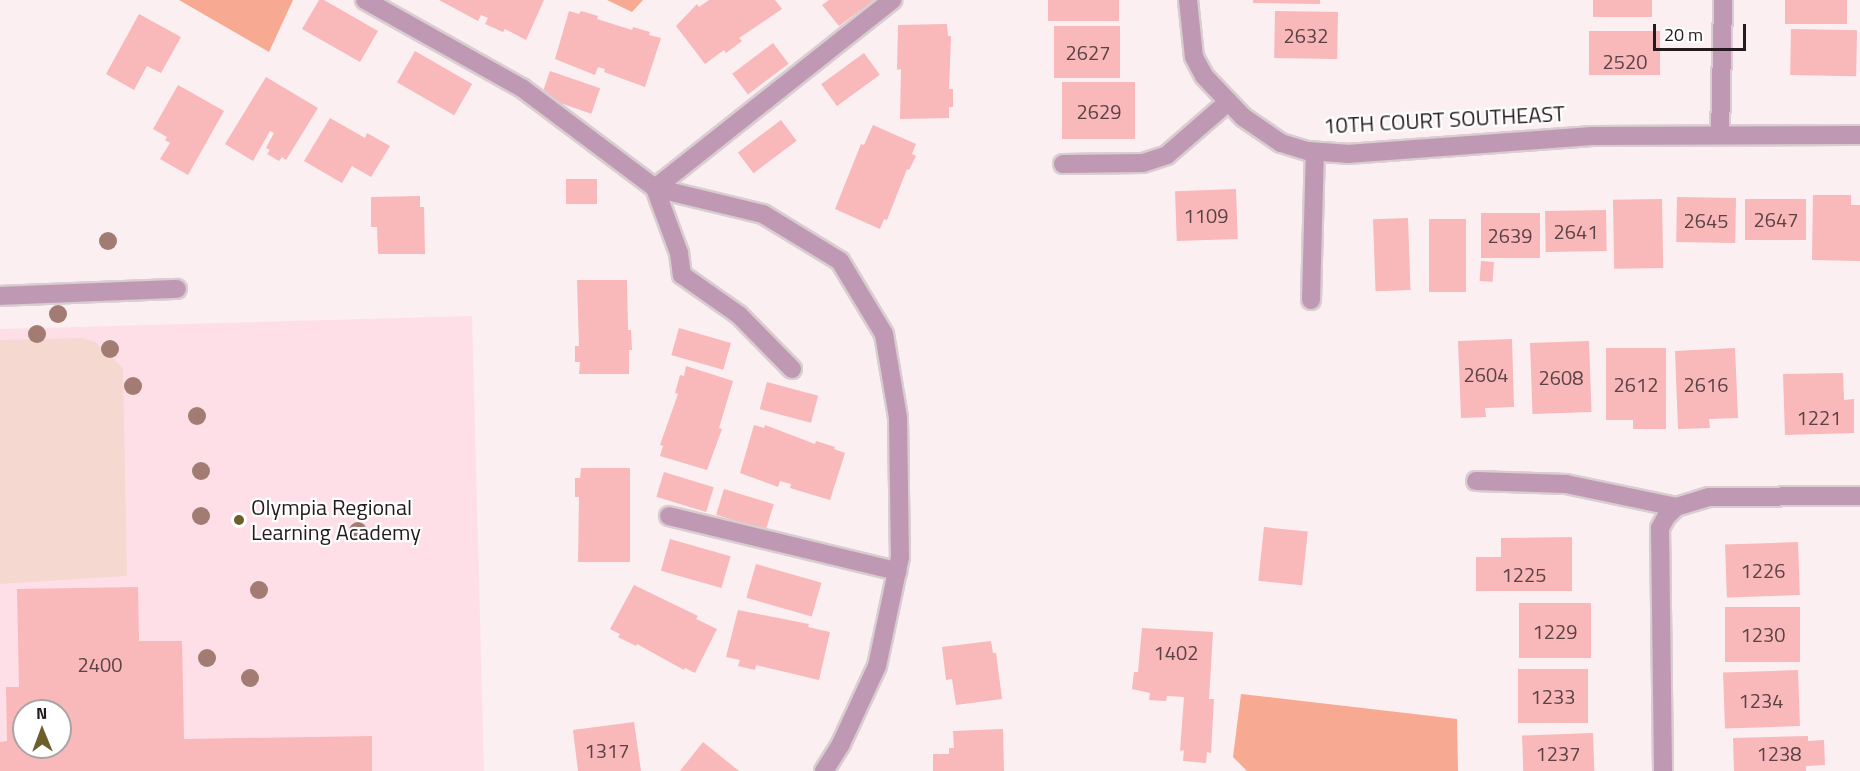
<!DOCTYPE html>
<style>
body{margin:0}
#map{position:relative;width:1860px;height:771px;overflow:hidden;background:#fbeff2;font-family:"Titillium Web",sans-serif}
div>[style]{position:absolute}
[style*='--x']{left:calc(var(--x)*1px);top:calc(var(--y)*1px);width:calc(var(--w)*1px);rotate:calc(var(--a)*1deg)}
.built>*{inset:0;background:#fedfe8}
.green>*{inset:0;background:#f5d9d0}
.forest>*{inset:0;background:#f8a991}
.building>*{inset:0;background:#f9b8b9;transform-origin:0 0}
.roads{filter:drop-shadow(2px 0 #d9cdd0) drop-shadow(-2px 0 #d9cdd0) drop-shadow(0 2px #d9cdd0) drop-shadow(0 -2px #d9cdd0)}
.minor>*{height:18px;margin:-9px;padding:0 9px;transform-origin:9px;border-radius:9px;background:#bf99b3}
.trees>*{width:18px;height:18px;margin:-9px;border-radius:50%;background:#a27c72}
.dots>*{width:16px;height:16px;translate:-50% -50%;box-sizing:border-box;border:3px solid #fff;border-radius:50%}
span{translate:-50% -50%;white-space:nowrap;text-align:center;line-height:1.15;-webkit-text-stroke:4.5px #fff;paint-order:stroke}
.number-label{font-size:20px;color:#5a4245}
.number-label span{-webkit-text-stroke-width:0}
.street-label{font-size:22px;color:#251b1e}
.poi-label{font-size:22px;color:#251b1e}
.left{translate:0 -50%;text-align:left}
.north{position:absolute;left:12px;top:699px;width:60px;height:60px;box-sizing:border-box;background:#fff;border:2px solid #a8a4a5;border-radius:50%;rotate:359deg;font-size:16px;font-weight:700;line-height:24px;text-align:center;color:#251b1e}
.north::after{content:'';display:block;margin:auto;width:21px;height:27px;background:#6c5f2c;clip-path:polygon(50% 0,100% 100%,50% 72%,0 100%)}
.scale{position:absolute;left:1653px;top:24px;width:93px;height:27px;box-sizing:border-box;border:3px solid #251b1e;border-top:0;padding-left:8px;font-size:18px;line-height:21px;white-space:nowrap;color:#251b1e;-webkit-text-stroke:4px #fff;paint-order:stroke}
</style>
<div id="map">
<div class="built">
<i style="clip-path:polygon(evenodd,472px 316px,484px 771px,0 771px,0 329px,472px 316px,24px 711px,60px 711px,60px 747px,24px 747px,24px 711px)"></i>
</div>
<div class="green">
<i style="clip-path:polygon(82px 338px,95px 342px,123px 368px,127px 576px,0 584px,0 340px)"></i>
</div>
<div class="forest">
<i style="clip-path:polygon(179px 0,293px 0,269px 52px)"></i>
<i style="clip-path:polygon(607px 0,643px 0,632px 12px)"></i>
<i style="clip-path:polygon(1241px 694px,1457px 719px,1458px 771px,1247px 771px,1233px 757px)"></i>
</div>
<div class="building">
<i style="clip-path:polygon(319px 0,324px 0,378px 31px,360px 62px,302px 29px)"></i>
<i style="clip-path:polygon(439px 0,544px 0,526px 40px,505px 29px,503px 32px,485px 24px,488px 18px,481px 15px,478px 21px)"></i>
<i style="clip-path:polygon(709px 0,775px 0,782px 9px,739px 38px,742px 41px,726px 53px,724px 50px,705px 64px,676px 26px,697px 4px,699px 7px)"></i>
<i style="clip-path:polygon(829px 0,874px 0,839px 26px,822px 5px)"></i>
<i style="left:1048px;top:0;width:71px;height:21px"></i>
<i style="clip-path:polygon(1253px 0,1320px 0,1320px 4px,1253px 3px)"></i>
<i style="left:1593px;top:0;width:59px;height:17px"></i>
<i style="left:1785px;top:0;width:62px;height:24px"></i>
<i style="clip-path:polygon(569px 11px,579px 14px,581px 11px,598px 16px,597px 19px,632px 30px,633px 27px,650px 32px,649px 35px,661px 38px,645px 87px,604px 72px,605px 69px,598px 67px,595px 75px,555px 59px)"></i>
<i style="left:1275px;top:11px;width:63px;height:47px;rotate:1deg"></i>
<i style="clip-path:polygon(139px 14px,181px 37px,161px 73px,147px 66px,134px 90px,106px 74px)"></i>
<i style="clip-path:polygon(947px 24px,948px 36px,951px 36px,949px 89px,953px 89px,953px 107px,949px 107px,949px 118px,900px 119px,901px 69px,897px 70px,898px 25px)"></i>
<i style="left:1054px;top:26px;width:66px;height:52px"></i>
<i style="left:1791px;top:29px;width:66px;height:46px;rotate:1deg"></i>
<i style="left:1589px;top:31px;width:71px;height:44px"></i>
<i style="left:773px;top:43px;width:26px;height:51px;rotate:53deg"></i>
<i style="left:415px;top:51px;width:66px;height:36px;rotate:30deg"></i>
<i style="left:864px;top:53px;width:27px;height:53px;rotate:54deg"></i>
<i style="left:550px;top:71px;width:53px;height:27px;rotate:19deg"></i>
<i style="clip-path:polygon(266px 77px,318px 108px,286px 160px,282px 157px,279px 161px,267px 154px,270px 150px,266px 148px,274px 133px,270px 131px,253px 161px,225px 144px)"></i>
<i style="left:1062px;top:82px;width:73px;height:57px"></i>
<i style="clip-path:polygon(178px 85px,224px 111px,188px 175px,160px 159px,170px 143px,165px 140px,167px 137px,153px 129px)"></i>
<i style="clip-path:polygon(330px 118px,365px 138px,367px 133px,390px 146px,371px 177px,352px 166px,342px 183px,304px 161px)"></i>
<i style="left:781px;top:120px;width:26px;height:54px;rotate:53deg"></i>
<i style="clip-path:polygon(873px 125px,916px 144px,912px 154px,916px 156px,909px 170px,907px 169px,887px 220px,884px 219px,880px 229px,835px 209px,861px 144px,864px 145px)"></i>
<i style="left:566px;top:179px;width:31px;height:25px"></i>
<i style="left:1236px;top:189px;width:50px;height:61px;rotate:88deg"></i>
<i style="clip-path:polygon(1813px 195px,1851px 195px,1851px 205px,1860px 205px,1860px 261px,1812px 260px)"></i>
<i style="clip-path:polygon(420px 196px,420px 207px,424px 207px,425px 254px,378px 254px,377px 227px,371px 227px,371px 197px)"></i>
<i style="left:1677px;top:197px;width:59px;height:45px;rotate:1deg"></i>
<i style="left:1662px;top:199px;width:69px;height:49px;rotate:89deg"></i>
<i style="left:1745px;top:199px;width:61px;height:41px"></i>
<i style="left:1606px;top:210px;width:41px;height:61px;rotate:89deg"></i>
<i style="left:1481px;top:213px;width:59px;height:45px"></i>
<i style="left:1408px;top:218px;width:72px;height:35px;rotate:88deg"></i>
<i style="left:1429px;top:219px;width:37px;height:73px"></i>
<i style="left:1481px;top:261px;width:13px;height:20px;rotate:4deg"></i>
<i style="clip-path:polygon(577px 280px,627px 280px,628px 330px,631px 330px,632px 350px,629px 350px,629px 374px,579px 374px,580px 362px,575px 362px,575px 346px,579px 346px)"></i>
<i style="left:679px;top:328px;width:54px;height:28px;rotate:16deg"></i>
<i style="clip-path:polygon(1512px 339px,1514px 407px,1485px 408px,1486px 417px,1461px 418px,1458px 341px)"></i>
<i style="left:1589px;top:341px;width:71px;height:59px;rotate:88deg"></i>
<i style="clip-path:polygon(1606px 348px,1666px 348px,1666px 429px,1633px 429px,1633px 420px,1606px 420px)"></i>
<i style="clip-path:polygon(1735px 348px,1738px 418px,1709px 419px,1710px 428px,1678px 429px,1675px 351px)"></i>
<i style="clip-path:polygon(686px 366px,733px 381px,719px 428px,722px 429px,707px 470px,660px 456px,663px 446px,660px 445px,678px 394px,675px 393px,680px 375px,684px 376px)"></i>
<i style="clip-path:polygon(1843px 373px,1844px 400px,1854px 399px,1854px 433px,1785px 435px,1783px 374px)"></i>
<i style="left:767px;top:382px;width:53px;height:28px;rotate:15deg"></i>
<i style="clip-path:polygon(754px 425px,764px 428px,765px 425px,815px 444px,816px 441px,835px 447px,834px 449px,845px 453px,830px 500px,790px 488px,791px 484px,780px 481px,778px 487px,740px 473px)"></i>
<i style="clip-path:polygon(581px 468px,630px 468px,630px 562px,578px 562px,579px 497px,575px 497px,575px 478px,580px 478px)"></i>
<i style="left:664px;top:472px;width:52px;height:26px;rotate:17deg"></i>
<i style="left:724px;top:489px;width:52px;height:27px;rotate:17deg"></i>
<i style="left:1264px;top:527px;width:44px;height:54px;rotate:6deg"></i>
<i style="clip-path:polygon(1572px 537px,1572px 591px,1476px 591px,1476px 557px,1501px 557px,1501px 538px)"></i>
<i style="left:670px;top:539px;width:63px;height:33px;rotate:16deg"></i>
<i style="left:1798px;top:542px;width:53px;height:73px;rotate:88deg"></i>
<i style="left:756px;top:564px;width:68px;height:35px;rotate:16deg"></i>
<i style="clip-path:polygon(634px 585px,698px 616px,696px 619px,717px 629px,695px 673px,685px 668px,684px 670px,637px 644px,636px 646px,618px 637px,620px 634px,610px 629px)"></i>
<i style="clip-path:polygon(evenodd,138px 587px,139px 641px,182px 641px,184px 739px,372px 736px,372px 771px,0 771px,0 742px,7px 741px,6px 687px,19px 687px,17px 589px,138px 587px,24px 711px,60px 711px,60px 747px,24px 747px,24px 711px)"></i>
<i style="left:1591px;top:603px;width:55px;height:72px;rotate:90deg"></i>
<i style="left:1725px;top:607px;width:75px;height:55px"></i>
<i style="clip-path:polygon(738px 610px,809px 624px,808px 627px,830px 632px,819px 680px,756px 665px,755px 670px,738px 666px,740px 660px,726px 657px)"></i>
<i style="clip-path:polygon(1142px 628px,1213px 632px,1209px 699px,1214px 699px,1211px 753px,1207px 752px,1206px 763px,1183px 761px,1184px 750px,1180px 751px,1184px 697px,1167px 696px,1166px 701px,1149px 700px,1150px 693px,1132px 689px,1134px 672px,1138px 672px)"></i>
<i style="clip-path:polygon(991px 641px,993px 653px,996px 653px,1002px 699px,956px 705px,952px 679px,946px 680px,942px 647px)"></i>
<i style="left:1518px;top:669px;width:70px;height:54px"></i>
<i style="left:1798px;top:670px;width:56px;height:75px;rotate:88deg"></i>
<i style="clip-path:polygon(634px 722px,641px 771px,578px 771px,573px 730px)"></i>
<i style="clip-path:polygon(1003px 729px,1004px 771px,933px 771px,933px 754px,949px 754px,949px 748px,954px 748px,953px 731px)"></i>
<i style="left:1593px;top:733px;width:38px;height:71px;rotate:88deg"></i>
<i style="clip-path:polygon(1808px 736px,1808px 741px,1824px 740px,1825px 765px,1806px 766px,1806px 771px,1734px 771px,1733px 738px)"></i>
<i style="clip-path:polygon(703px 742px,739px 771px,680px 771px)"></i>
</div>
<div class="roads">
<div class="minor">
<i style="--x:365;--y:0;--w:180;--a:29.3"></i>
<i style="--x:522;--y:88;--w:166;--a:36.9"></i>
<i style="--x:655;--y:188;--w:111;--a:13.5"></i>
<i style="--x:763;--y:214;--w:90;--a:31.4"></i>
<i style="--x:840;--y:261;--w:85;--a:58.9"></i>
<i style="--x:884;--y:334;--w:85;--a:80.5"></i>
<i style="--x:898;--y:418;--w:139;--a:89.2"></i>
<i style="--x:900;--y:557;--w:111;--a:101.9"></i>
<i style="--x:877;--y:666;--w:86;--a:114.8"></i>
<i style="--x:841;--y:744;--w:32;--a:122"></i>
<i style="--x:1188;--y:0;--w:57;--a:84"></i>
<i style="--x:1194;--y:57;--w:21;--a:62"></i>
<i style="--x:1204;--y:76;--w:57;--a:46.4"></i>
<i style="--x:1243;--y:117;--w:46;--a:34.4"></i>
<i style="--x:1281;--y:143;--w:28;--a:17"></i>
<i style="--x:1308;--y:151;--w:39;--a:4"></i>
<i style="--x:1347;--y:154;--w:246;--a:-4.2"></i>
<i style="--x:1592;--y:136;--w:268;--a:-0.2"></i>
<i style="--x:1720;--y:135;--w:135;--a:-88.7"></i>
<i style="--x:1063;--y:164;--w:80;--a:-0.7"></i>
<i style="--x:1143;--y:163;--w:25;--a:-18"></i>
<i style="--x:1167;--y:155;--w:81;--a:-41"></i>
<i style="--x:0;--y:296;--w:177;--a:-2.3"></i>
<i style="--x:1311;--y:300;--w:148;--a:-88.5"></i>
<i style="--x:792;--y:369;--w:76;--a:-134.5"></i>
<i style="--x:739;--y:315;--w:70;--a:-144.9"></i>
<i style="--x:682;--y:275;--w:22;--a:-98"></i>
<i style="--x:679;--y:253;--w:69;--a:-110.3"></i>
<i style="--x:655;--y:188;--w:303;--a:-38.4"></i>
<i style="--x:1476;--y:481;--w:90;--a:1.9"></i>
<i style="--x:1566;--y:484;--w:112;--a:11.8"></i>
<i style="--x:669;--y:516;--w:235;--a:13.6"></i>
<i style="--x:1663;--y:771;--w:243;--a:-90.7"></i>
<i style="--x:1660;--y:528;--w:13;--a:-61"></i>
<i style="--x:1666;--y:517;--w:14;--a:-45"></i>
<i style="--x:1676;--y:507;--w:34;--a:-17"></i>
<i style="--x:1709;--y:497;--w:151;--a:-0.4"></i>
</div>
</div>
<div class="trees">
<i style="left:108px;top:241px"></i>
<i style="left:58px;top:314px"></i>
<i style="left:37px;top:334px"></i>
<i style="left:110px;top:349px"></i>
<i style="left:133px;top:386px"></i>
<i style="left:197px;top:416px"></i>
<i style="left:201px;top:471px"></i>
<i style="left:201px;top:516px"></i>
<i style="left:358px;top:531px"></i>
<i style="left:259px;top:590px"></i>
<i style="left:207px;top:658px"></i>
<i style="left:250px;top:678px"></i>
</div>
<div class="dots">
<i style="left:239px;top:520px;background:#6c5f2c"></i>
</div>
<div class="number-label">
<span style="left:1306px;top:35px">2632</span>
<span style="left:1088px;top:52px">2627</span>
<span style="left:1625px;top:61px">2520</span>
<span style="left:1099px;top:111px">2629</span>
<span style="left:1206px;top:215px">1109</span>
<span style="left:1776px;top:219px">2647</span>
<span style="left:1706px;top:220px">2645</span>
<span style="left:1576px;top:231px">2641</span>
<span style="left:1510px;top:235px">2639</span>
<span style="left:1486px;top:374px">2604</span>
<span style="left:1561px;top:377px">2608</span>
<span style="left:1636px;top:384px">2612</span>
<span style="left:1706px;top:384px">2616</span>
<span style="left:1819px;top:417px">1221</span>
<span style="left:1763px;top:570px">1226</span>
<span style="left:1524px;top:574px">1225</span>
<span style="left:1555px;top:631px">1229</span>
<span style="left:1763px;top:634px">1230</span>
<span style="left:1176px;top:652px">1402</span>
<span style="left:100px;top:664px">2400</span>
<span style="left:1553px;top:696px">1233</span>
<span style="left:1761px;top:700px">1234</span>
<span style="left:607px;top:750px">1317</span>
<span style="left:1558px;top:753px">1237</span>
<span style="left:1779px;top:753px">1238</span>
</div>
<div class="street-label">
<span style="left:1444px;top:120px;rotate:-3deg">10TH COURT SOUTHEAST</span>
</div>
<div class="poi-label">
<span class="left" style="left:251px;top:520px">Olympia Regional<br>Learning Academy</span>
</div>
<div class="north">N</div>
<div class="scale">20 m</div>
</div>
